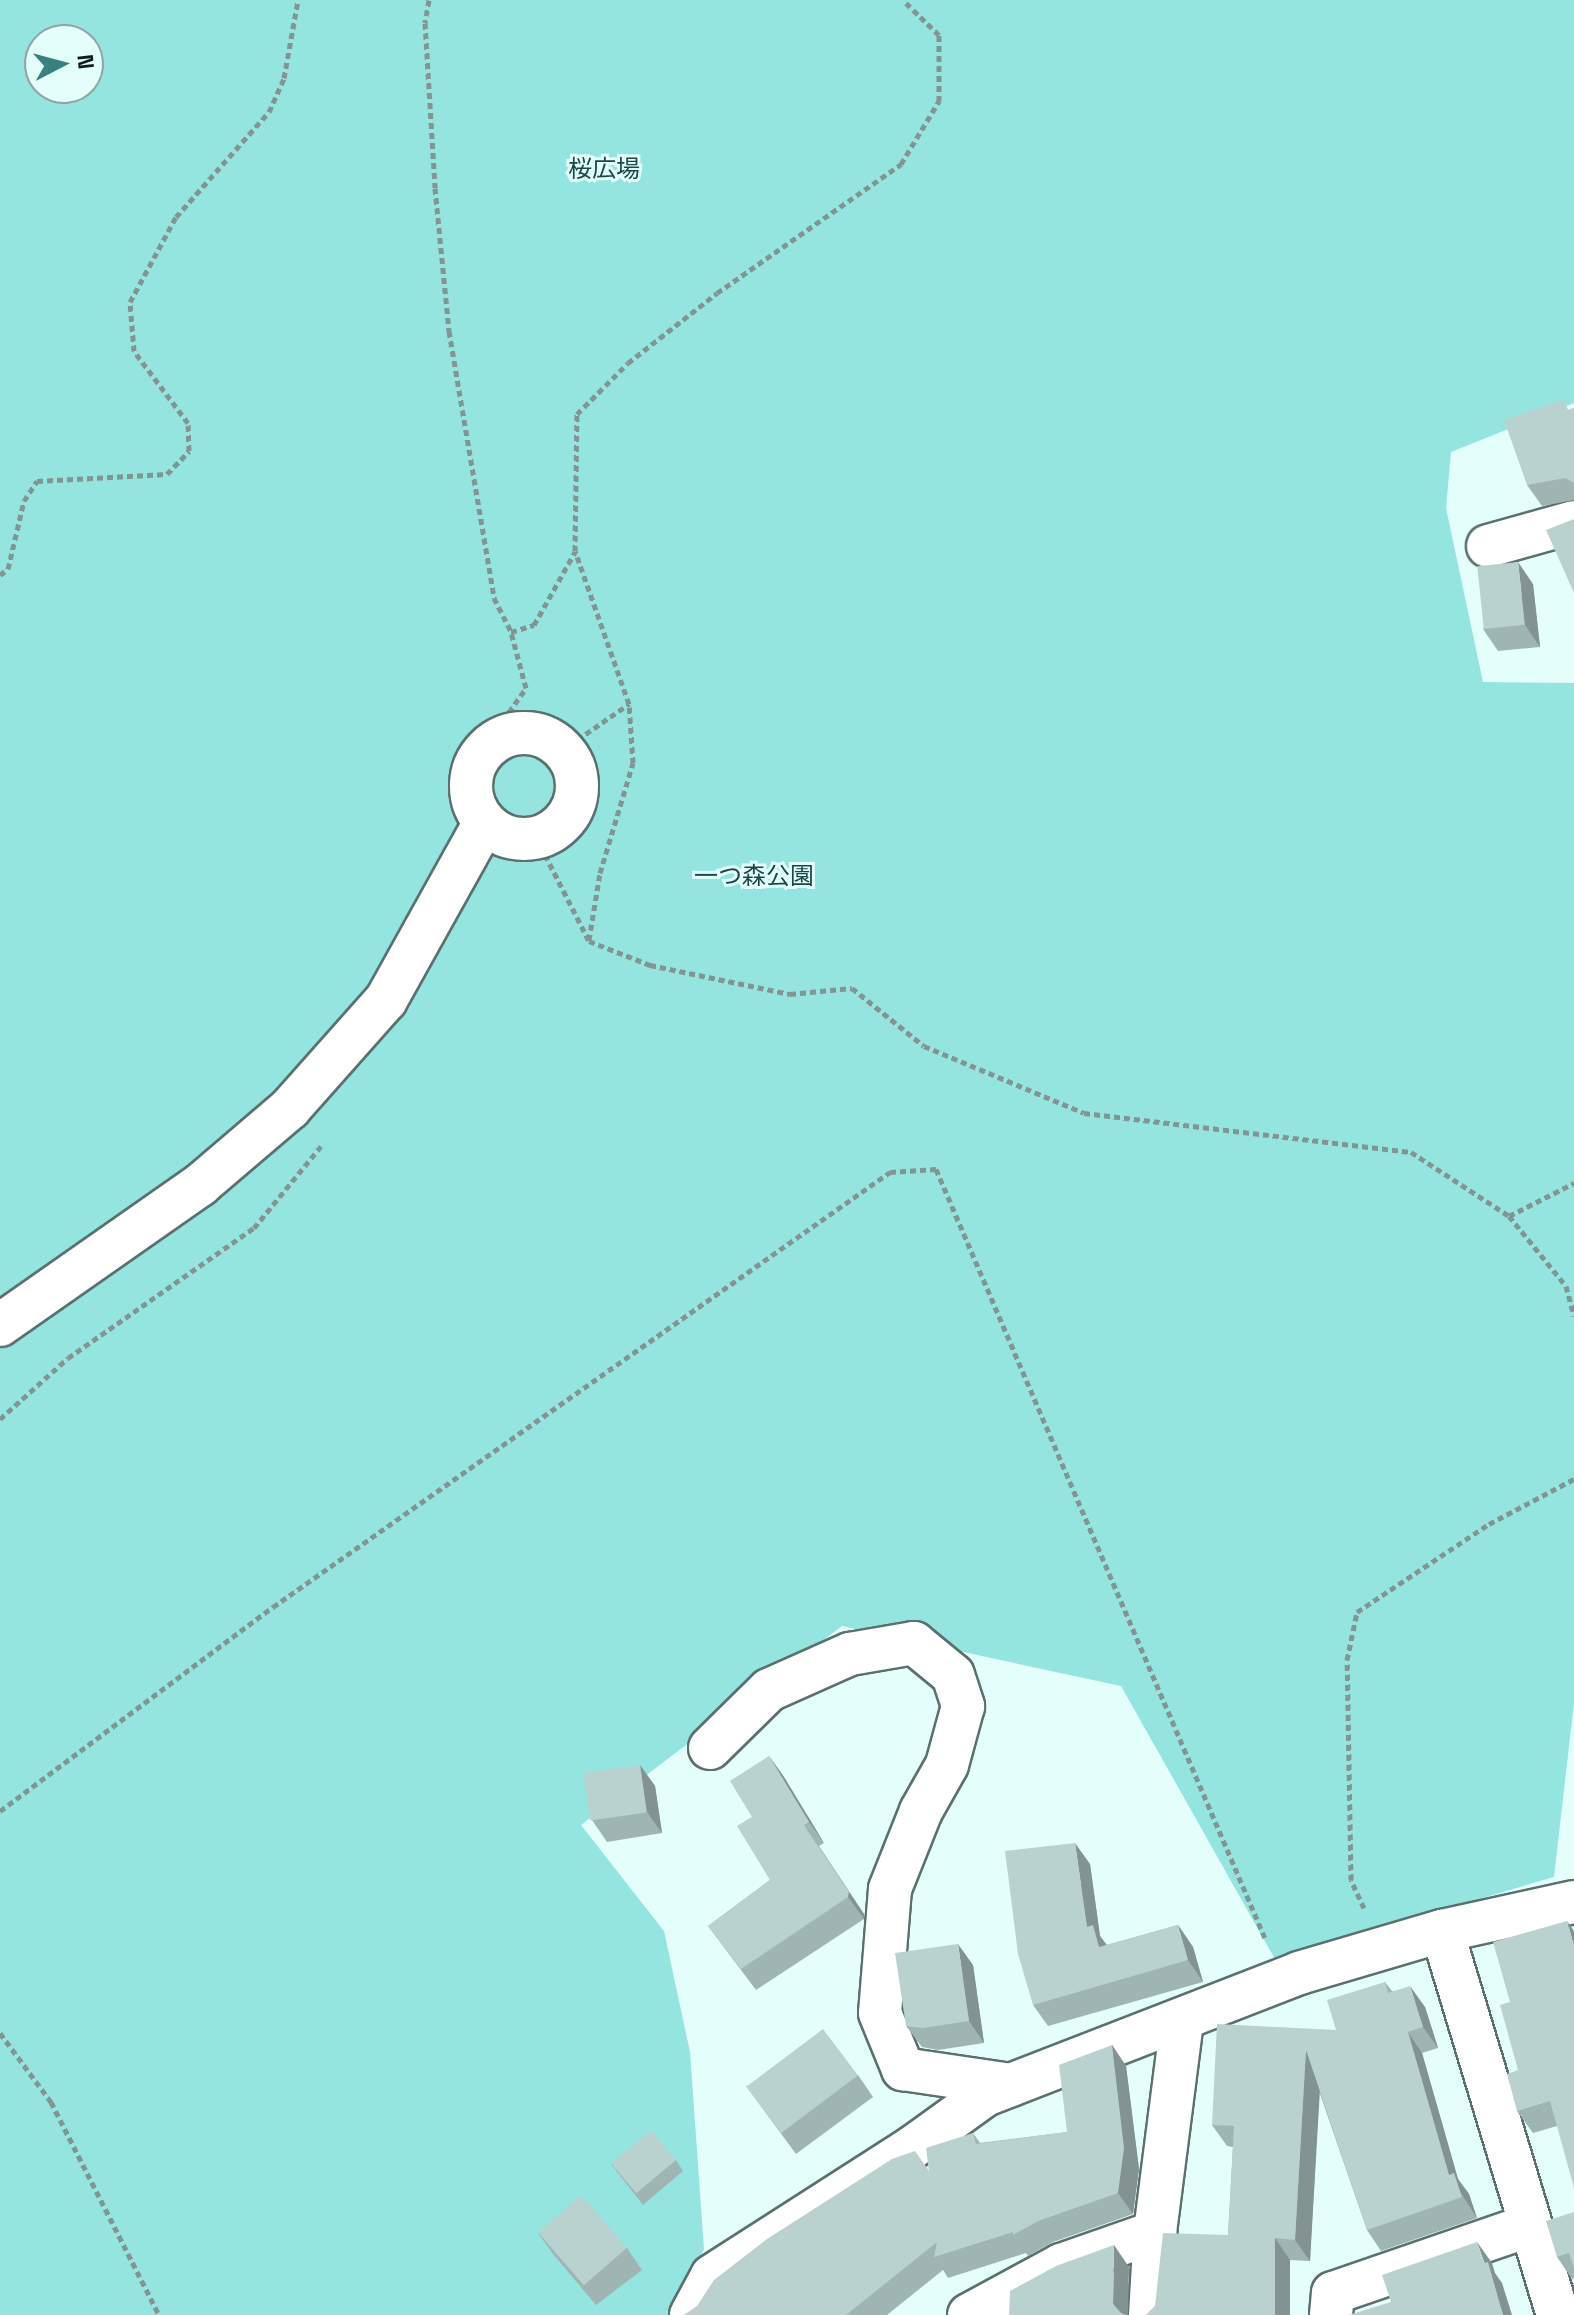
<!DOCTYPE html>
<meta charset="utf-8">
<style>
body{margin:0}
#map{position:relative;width:1574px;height:2315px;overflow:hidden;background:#e4fefc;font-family:"Space Grotesk","Noto Sans JP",sans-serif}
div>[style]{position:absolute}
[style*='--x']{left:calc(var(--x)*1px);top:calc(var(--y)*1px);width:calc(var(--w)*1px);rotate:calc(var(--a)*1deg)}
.green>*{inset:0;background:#94e4df}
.path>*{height:5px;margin-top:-2.5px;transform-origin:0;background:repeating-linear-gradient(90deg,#839593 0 6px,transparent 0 10px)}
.roads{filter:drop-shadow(2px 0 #5a716f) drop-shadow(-2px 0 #5a716f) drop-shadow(0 2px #5a716f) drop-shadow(0 -2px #5a716f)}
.street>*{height:42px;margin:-21px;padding:0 21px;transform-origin:21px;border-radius:21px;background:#fff}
.street>.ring{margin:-21px;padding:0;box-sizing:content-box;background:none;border:42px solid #fff;border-radius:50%}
.wall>*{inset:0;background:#9fb5b3}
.shaded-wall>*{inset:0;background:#829392}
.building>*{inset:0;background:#b9d2d0;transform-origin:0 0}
span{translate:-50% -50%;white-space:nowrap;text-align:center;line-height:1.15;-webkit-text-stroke:6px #e4fefc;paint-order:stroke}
.park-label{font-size:24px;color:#1a4947}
.north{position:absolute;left:24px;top:24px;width:80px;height:80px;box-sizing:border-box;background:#e4fefc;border:2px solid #90a4a2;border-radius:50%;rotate:84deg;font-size:22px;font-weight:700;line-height:32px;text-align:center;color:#131c1b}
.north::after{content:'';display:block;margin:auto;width:28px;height:36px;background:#39817e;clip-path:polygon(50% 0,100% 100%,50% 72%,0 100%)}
</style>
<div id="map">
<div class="green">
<i style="clip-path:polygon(evenodd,0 0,1574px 0,1574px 403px,1451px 452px,1446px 508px,1483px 682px,1574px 683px,1574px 1703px,1554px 1877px,1275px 1959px,1121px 1686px,842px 1626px,581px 1825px,664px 1931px,690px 2052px,704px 2249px,675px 2315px,0 2315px,0 0,40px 40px,88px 40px,88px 88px,40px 88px,40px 40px)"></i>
</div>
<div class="path">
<i style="--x:429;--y:0;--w:23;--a:100"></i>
<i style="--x:425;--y:23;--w:165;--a:86.5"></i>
<i style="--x:435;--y:188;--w:144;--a:84.4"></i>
<i style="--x:449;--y:331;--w:271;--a:80.4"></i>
<i style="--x:494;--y:598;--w:38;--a:63"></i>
<i style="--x:511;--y:632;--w:24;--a:-17"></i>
<i style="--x:534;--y:625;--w:84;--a:-60.7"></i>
<i style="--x:0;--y:575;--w:10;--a:-37"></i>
<i style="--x:8;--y:569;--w:70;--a:-76.8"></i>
<i style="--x:24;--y:501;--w:24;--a:-57"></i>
<i style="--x:37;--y:481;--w:130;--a:-3.1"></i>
<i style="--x:167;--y:474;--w:32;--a:-46"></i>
<i style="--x:189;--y:451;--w:28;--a:-92"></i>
<i style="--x:188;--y:423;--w:90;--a:-126.9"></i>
<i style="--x:134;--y:351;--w:49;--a:-94.7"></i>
<i style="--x:130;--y:302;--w:97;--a:-61.6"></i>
<i style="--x:176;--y:217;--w:140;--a:-48.5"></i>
<i style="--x:269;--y:112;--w:37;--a:-66"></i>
<i style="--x:284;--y:78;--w:79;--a:-79.8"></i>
<i style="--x:561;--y:751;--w:83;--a:-34.7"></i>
<i style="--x:629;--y:704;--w:162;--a:-109.4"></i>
<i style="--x:575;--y:551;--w:137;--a:-89.2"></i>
<i style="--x:577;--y:414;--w:72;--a:-45"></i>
<i style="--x:628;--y:363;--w:113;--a:-38.2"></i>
<i style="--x:717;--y:293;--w:225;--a:-35"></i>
<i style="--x:901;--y:164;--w:74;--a:-58.9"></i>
<i style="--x:939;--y:101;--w:66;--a:-90"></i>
<i style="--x:939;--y:35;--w:50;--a:-135.8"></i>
<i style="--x:480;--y:753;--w:80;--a:-54.7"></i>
<i style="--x:526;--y:688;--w:58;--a:-105"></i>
<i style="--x:536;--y:837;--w:117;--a:63"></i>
<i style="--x:589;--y:941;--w:66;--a:21.5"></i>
<i style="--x:650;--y:965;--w:143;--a:11.7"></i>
<i style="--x:790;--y:994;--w:62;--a:-5.5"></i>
<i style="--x:852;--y:988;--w:92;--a:38.9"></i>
<i style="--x:924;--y:1046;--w:173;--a:22.7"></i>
<i style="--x:1084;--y:1113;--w:329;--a:6.8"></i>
<i style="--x:1411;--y:1152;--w:117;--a:33.1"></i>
<i style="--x:1509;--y:1216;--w:90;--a:50.8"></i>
<i style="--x:1566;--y:1286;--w:31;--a:75"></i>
<i style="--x:589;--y:940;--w:68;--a:-80.7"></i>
<i style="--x:600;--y:873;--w:115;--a:-73.3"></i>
<i style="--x:633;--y:763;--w:60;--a:-93.8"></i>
<i style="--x:1509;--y:1216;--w:73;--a:-26.9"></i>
<i style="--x:0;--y:1419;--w:91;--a:-41.9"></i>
<i style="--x:68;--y:1358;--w:227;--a:-35"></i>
<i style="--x:254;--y:1228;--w:106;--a:-50.7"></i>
<i style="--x:0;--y:1811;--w:341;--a:-36.8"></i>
<i style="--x:273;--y:1607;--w:755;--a:-35.18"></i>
<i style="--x:890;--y:1172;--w:46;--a:-3.7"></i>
<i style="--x:936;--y:1169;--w:836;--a:66.84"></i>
<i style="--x:1364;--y:1908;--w:31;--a:-115"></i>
<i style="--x:1351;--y:1880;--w:220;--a:-91"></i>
<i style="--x:1347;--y:1660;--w:49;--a:-78.2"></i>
<i style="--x:1357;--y:1612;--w:159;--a:-33.7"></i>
<i style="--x:1489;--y:1524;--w:96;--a:-27.9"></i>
<i style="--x:0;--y:2033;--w:86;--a:53.5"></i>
<i style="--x:51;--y:2102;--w:239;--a:63.1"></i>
</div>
<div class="roads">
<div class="street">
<i style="--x:1488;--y:546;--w:89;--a:-15.6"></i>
<i class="ring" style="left:471px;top:733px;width:64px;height:64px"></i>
<i style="--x:0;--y:1325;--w:244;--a:-35"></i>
<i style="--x:200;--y:1185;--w:118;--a:-40.5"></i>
<i style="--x:290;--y:1108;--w:144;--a:-48.4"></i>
<i style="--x:386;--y:1000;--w:201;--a:-60.9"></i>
<i style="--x:710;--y:1748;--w:83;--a:-44.5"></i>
<i style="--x:769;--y:1690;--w:89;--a:-24"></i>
<i style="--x:850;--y:1654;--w:65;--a:-9.8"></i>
<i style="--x:914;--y:1643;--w:50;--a:39.4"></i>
<i style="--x:953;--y:1675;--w:33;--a:72"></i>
<i style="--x:963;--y:1706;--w:61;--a:105.2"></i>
<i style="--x:947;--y:1765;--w:53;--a:119.5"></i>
<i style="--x:921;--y:1811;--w:84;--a:111.7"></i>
<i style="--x:890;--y:1889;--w:124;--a:94.6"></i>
<i style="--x:880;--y:2013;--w:61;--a:67.7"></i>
<i style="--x:903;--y:2069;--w:109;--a:8.4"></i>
<i style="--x:1442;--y:1931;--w:401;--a:73.2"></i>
<i style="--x:691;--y:2315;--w:44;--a:-61.7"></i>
<i style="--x:712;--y:2276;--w:239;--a:-32.7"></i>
<i style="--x:913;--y:2147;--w:89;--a:-35.8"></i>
<i style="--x:985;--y:2095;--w:337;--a:-21.2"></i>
<i style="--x:1299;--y:1973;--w:149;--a:-16.4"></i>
<i style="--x:1442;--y:1931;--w:135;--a:-12.4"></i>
<i style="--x:969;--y:2315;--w:105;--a:-28.5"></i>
<i style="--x:1061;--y:2265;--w:100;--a:-19.3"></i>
<i style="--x:1150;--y:2315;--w:83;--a:-86.6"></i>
<i style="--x:1155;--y:2232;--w:213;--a:-82.7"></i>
<i style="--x:1331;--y:2315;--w:22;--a:-85"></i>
<i style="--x:1333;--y:2293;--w:208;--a:-19"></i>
</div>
</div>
<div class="wall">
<i style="clip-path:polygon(1574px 408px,1574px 500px,1542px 506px,1527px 485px,1571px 409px)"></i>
<i style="clip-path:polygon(1533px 584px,1540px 647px,1498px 651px,1483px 629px)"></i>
<i style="clip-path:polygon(769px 1756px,784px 1777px,824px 1843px,819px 1846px,864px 1914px,864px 1919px,756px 1990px,708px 1926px,770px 1880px,752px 1817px)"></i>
<i style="clip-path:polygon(640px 1765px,655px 1786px,662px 1833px,607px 1842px,592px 1820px)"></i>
<i style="clip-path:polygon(1090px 1864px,1100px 1936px,1107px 1945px,1178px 1925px,1193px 1947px,1203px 1982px,1048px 2026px,1033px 2005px)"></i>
<i style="clip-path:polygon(1567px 1921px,1557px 2126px,1533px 2133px,1517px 2111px,1518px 2070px,1510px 2002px)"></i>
<i style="clip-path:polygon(973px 1965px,984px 2043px,938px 2050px,922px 2047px,906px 2026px)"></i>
<i style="clip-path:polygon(1385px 1982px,1392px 1991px,1425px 2007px,1438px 2048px,1422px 2053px,1458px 2179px,1469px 2194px,1477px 2218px,1381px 2251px,1367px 2230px,1319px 2091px,1310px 2261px,1290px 2260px,1146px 2315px,1228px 2235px,1233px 2147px,1227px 2146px,1212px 2125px,1336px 2030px)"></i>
<i style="clip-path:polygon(1112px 2045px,1126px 2066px,1139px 2169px,1133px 2214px,1053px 2242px,1028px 2256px,1026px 2253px,948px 2278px,943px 2270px,887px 2315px,684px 2315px,929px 2171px,973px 2133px,980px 2143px,1067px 2132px)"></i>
<i style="clip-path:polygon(858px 2075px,873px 2097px,796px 2154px,746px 2086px)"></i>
<i style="clip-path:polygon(676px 2160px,683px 2171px,643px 2205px,611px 2164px)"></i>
<i style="clip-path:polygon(1574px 2212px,1574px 2279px,1572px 2279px,1557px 2257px)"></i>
<i style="clip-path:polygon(538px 2233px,627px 2248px,642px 2270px,596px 2305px,553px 2254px)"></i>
</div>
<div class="shaded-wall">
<i style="clip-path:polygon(1518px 562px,1533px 584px,1540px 647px,1525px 625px)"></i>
<i style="clip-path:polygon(769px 1756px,784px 1777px,824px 1843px,809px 1822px)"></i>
<i style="clip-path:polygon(640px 1765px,655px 1786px,662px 1833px,647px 1812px)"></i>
<i style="clip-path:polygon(804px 1825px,864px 1914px,864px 1919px,848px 1897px)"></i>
<i style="clip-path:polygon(1075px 1843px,1090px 1864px,1100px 1936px,1108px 1947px,1114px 1969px,1087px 1927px)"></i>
<i style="clip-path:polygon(1567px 1921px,1574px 1931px,1574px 1946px)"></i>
<i style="clip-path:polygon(1178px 1925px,1193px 1947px,1203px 1982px,1188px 1960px)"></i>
<i style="clip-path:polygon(958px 1944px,973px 1965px,984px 2043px,969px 2021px)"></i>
<i style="clip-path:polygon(1410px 1986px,1425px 2007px,1438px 2048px,1423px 2027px)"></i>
<i style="clip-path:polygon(1408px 2032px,1422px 2053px,1458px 2179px,1469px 2194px,1477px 2218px,1449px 2175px)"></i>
<i style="clip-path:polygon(1112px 2045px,1126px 2066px,1139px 2169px,1133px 2214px,1118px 2193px)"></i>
<i style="clip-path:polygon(1306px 2050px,1321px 2072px,1310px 2261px,1295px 2240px)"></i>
<i style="clip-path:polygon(1275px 2238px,1290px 2260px,1290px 2315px,1275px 2315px)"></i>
<i style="clip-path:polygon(1477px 2242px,1492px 2263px,1495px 2273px,1502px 2283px,1512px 2315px,1503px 2315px)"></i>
<i style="clip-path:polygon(1114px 2245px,1129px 2267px,1128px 2315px,1121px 2315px,1113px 2304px)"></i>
</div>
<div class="building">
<i style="clip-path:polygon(1564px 399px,1568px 410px,1574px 408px,1574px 483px,1565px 478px,1527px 485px,1504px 420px)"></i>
<i style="clip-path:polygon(1574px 519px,1574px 593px,1546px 530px)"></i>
<i style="left:1518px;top:562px;width:63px;height:41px;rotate:84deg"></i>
<i style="clip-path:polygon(769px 1756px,809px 1822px,804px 1825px,849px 1892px,848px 1897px,741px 1969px,708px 1926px,770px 1880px,737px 1826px,752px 1817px,730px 1781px)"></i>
<i style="left:640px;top:1765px;width:48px;height:57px;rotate:82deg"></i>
<i style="clip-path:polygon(1075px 1843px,1087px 1927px,1093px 1925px,1099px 1947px,1178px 1925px,1188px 1960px,1033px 2005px,1018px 1954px,1005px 1851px)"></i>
<i style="clip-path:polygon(1567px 1921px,1574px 1946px,1574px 2188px,1550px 2101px,1517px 2111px,1507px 2074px,1518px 2070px,1500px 2005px,1510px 2002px,1493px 1942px)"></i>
<i style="clip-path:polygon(958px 1944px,969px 2021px,923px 2028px,906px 2026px,895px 1953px)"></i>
<i style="clip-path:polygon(1385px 1982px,1388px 1993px,1410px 1986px,1423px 2027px,1408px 2032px,1449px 2175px,1454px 2173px,1462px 2197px,1367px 2230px,1306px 2050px,1295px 2240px,1275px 2238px,1275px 2315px,1146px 2315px,1155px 2306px,1163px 2233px,1228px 2235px,1234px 2126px,1212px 2125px,1217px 2024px,1336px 2030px,1327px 2000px)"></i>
<i style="left:823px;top:2029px;width:58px;height:96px;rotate:53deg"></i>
<i style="clip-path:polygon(1112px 2045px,1124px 2148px,1118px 2193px,1038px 2221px,1013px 2235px,1013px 2232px,934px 2257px,937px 2242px,846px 2315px,684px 2315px,697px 2306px,714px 2280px,767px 2239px,892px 2159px,915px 2151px,929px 2171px,926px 2148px,973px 2133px,976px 2144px,1067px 2132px,1059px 2065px)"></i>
<i style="left:651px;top:2130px;width:39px;height:52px;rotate:50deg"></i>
<i style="left:581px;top:2195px;width:70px;height:57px;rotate:49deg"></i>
<i style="clip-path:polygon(1574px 2212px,1574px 2268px,1569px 2253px,1557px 2257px,1546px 2221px)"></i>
<i style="clip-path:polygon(1477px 2242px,1484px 2263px,1488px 2262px,1503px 2315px,1349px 2315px,1391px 2302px,1382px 2275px)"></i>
<i style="clip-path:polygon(1114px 2245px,1113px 2304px,1121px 2313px,1126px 2315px,1009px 2315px,1010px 2291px,1056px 2266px)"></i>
</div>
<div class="park-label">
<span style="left:604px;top:169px">桜広場</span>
<span style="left:754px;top:876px">一つ森公園</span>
</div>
<div class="north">N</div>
</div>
